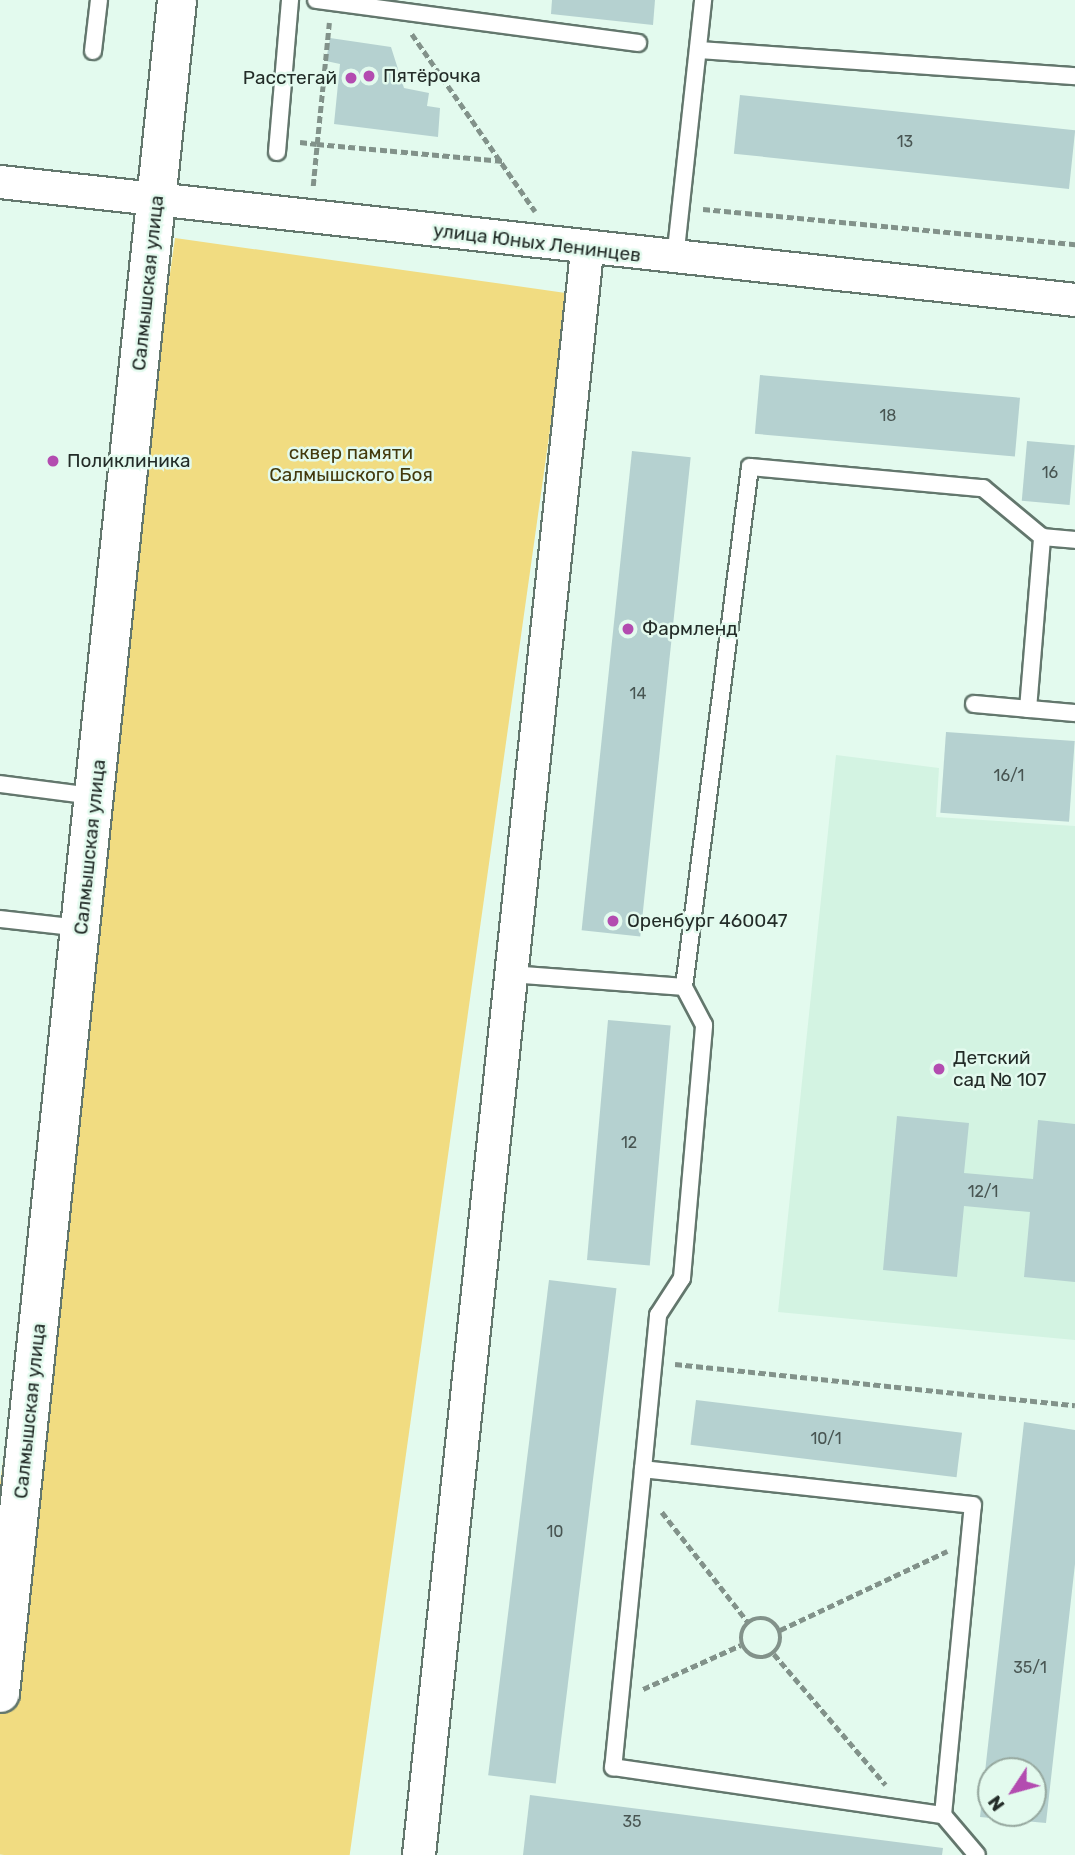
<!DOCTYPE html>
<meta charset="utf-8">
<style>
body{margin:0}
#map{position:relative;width:1075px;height:1855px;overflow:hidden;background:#e3faee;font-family:Rubik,sans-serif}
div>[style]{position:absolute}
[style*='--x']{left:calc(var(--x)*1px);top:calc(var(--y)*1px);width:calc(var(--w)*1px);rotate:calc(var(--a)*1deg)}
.built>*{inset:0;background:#d3f3e2}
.green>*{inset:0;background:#f1dc81;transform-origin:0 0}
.building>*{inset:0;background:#b5d1d0;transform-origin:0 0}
.path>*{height:4.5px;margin-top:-2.25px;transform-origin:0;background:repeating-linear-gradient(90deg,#82928a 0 7px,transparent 0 10.5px)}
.path>.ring{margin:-2.25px;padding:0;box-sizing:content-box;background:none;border:4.5px solid #82928a;border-radius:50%}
.roads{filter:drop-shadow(2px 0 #63776d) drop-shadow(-2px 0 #63776d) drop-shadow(0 2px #63776d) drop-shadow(0 -2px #63776d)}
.service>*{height:16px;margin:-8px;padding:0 8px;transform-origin:8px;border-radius:8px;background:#fff}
.minor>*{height:32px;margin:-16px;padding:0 16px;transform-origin:16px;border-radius:16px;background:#fff}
.secondary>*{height:38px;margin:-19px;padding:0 19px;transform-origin:19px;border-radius:19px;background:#fff}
.dots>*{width:19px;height:19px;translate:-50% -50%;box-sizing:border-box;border:4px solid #e3faee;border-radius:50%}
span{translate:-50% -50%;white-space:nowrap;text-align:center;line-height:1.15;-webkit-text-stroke:5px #e3faee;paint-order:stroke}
.number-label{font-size:16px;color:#485552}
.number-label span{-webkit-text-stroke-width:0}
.poi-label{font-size:19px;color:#232c28}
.left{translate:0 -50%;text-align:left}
.right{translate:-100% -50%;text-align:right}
.street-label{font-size:19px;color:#232c28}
.park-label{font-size:19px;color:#43390c}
.north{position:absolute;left:977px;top:1757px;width:70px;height:70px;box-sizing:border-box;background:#e3faee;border:2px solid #96a89f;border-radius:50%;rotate:234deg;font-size:19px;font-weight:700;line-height:28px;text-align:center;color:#232c28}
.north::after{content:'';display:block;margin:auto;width:24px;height:32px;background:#b34cb0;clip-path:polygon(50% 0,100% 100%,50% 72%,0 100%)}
</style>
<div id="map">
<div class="built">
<i style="clip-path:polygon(836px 755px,939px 768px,936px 817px,1075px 826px,1075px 1340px,778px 1312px)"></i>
</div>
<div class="green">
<i style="left:175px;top:238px;width:398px;height:1625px;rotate:8deg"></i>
</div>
<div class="building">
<i style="clip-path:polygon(552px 0,655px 0,653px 25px,551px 14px)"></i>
<i style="clip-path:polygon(330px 38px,391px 47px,404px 88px,429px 93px,427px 106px,440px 108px,438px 137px,334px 124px,340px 64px,326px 61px)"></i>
<i style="left:740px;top:95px;width:337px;height:59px;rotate:6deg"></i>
<i style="left:760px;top:375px;width:261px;height:59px;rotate:5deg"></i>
<i style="left:1027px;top:441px;width:48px;height:60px;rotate:5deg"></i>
<i style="left:632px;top:451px;width:59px;height:482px;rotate:6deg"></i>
<i style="left:946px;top:732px;width:129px;height:81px;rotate:4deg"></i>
<i style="left:608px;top:1020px;width:63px;height:241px;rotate:5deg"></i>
<i style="clip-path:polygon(897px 1116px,969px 1123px,964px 1173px,1033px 1179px,1038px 1120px,1075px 1124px,1075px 1282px,1024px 1277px,1030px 1212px,964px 1206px,957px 1277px,883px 1270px)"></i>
<i style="left:549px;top:1280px;width:68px;height:499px;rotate:7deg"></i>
<i style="left:696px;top:1400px;width:268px;height:45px;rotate:7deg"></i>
<i style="clip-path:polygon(evenodd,1024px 1422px,1075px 1430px,1075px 1564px,1046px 1823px,980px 1817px,1024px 1422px,991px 1771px,1033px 1771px,1033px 1813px,991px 1813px,991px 1771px)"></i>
<i style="clip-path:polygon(530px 1795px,943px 1848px,942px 1855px,523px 1855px)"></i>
</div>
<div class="path">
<i style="--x:412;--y:34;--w:216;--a:55.2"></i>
<i style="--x:300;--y:142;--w:17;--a:7"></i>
<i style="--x:317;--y:144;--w:122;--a:-84.3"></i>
<i style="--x:313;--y:186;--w:42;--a:-84.6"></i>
<i style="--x:317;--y:144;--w:187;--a:5.2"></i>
<i style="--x:703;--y:209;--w:374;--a:5.4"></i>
<i style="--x:675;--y:1364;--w:402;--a:5.9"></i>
<i style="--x:662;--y:1512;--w:140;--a:52"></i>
<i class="ring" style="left:741px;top:1618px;width:35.5px;height:35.5px"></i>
<i style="--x:780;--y:1630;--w:185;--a:-25.3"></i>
<i style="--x:774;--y:1654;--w:172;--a:49.5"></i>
<i style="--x:643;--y:1689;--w:107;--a:-24.2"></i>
</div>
<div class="roads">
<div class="service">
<i style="--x:316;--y:0;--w:325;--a:7.6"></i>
<i style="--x:700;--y:50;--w:376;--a:4"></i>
<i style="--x:93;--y:51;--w:51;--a:-83.3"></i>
<i style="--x:277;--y:152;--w:153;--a:-85.1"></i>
<i style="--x:675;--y:259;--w:261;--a:-83.8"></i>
<i style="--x:974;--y:704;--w:101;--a:5.1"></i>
<i style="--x:1028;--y:709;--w:173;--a:-85.3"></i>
<i style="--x:0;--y:784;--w:94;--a:7.4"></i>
<i style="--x:0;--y:919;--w:81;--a:6.4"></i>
<i style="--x:511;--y:974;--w:173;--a:4.3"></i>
<i style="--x:643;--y:1469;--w:155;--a:-84.4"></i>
<i style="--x:658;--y:1315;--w:44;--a:-57"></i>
<i style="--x:682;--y:1278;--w:254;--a:-85"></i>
<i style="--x:704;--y:1025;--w:43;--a:-117.8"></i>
<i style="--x:684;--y:987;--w:524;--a:-82.77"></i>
<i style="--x:750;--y:467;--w:234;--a:5.2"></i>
<i style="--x:983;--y:488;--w:77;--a:39.7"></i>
<i style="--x:1042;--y:537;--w:33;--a:5"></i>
<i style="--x:943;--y:1815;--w:311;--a:-84.5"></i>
<i style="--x:973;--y:1505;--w:332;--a:-173.8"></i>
<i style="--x:643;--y:1469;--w:300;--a:95.7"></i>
<i style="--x:613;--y:1767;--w:333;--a:8.3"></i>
<i style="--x:943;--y:1815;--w:52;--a:49.6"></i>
</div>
<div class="minor">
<i style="--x:0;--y:182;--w:1081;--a:6.26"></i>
<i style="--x:419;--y:1855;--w:1614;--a:-84.02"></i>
</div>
<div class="secondary">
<i style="--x:0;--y:1693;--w:1702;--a:-84.03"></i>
</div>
</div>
<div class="dots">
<i style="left:369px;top:76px;background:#b34cb0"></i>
<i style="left:351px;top:78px;background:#b34cb0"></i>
<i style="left:53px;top:461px;background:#b34cb0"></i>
<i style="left:628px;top:629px;background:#b34cb0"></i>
<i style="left:613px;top:921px;background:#b34cb0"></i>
<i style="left:939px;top:1069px;background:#b34cb0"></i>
</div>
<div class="number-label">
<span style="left:905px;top:142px">13</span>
<span style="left:888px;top:416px">18</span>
<span style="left:1050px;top:473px">16</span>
<span style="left:638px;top:694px">14</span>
<span style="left:1009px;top:776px">16/1</span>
<span style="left:629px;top:1143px">12</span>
<span style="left:983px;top:1192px">12/1</span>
<span style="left:826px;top:1439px">10/1</span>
<span style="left:555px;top:1532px">10</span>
<span style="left:1030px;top:1668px">35/1</span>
<span style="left:632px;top:1822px">35</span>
</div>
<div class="poi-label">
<span class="left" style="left:383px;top:76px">Пятёрочка</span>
<span class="right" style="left:337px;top:78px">Расстегай</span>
<span class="left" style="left:67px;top:461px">Поликлиника</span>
<span class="left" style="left:642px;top:629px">Фармленд</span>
<span class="left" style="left:627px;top:921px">Оренбург 460047</span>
<span class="left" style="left:953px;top:1069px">Детский<br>сад № 107</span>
</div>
<div class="street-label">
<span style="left:537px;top:243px;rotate:7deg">улица Юных Ленинцев</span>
<span style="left:148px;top:283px;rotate:-84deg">Салмышская улица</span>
<span style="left:90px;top:847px;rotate:-84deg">Салмышская улица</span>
<span style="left:30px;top:1411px;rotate:-84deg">Салмышская улица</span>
</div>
<div class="park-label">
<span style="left:351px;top:464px">сквер памяти<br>Салмышского Боя</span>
</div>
<div class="north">N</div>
</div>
